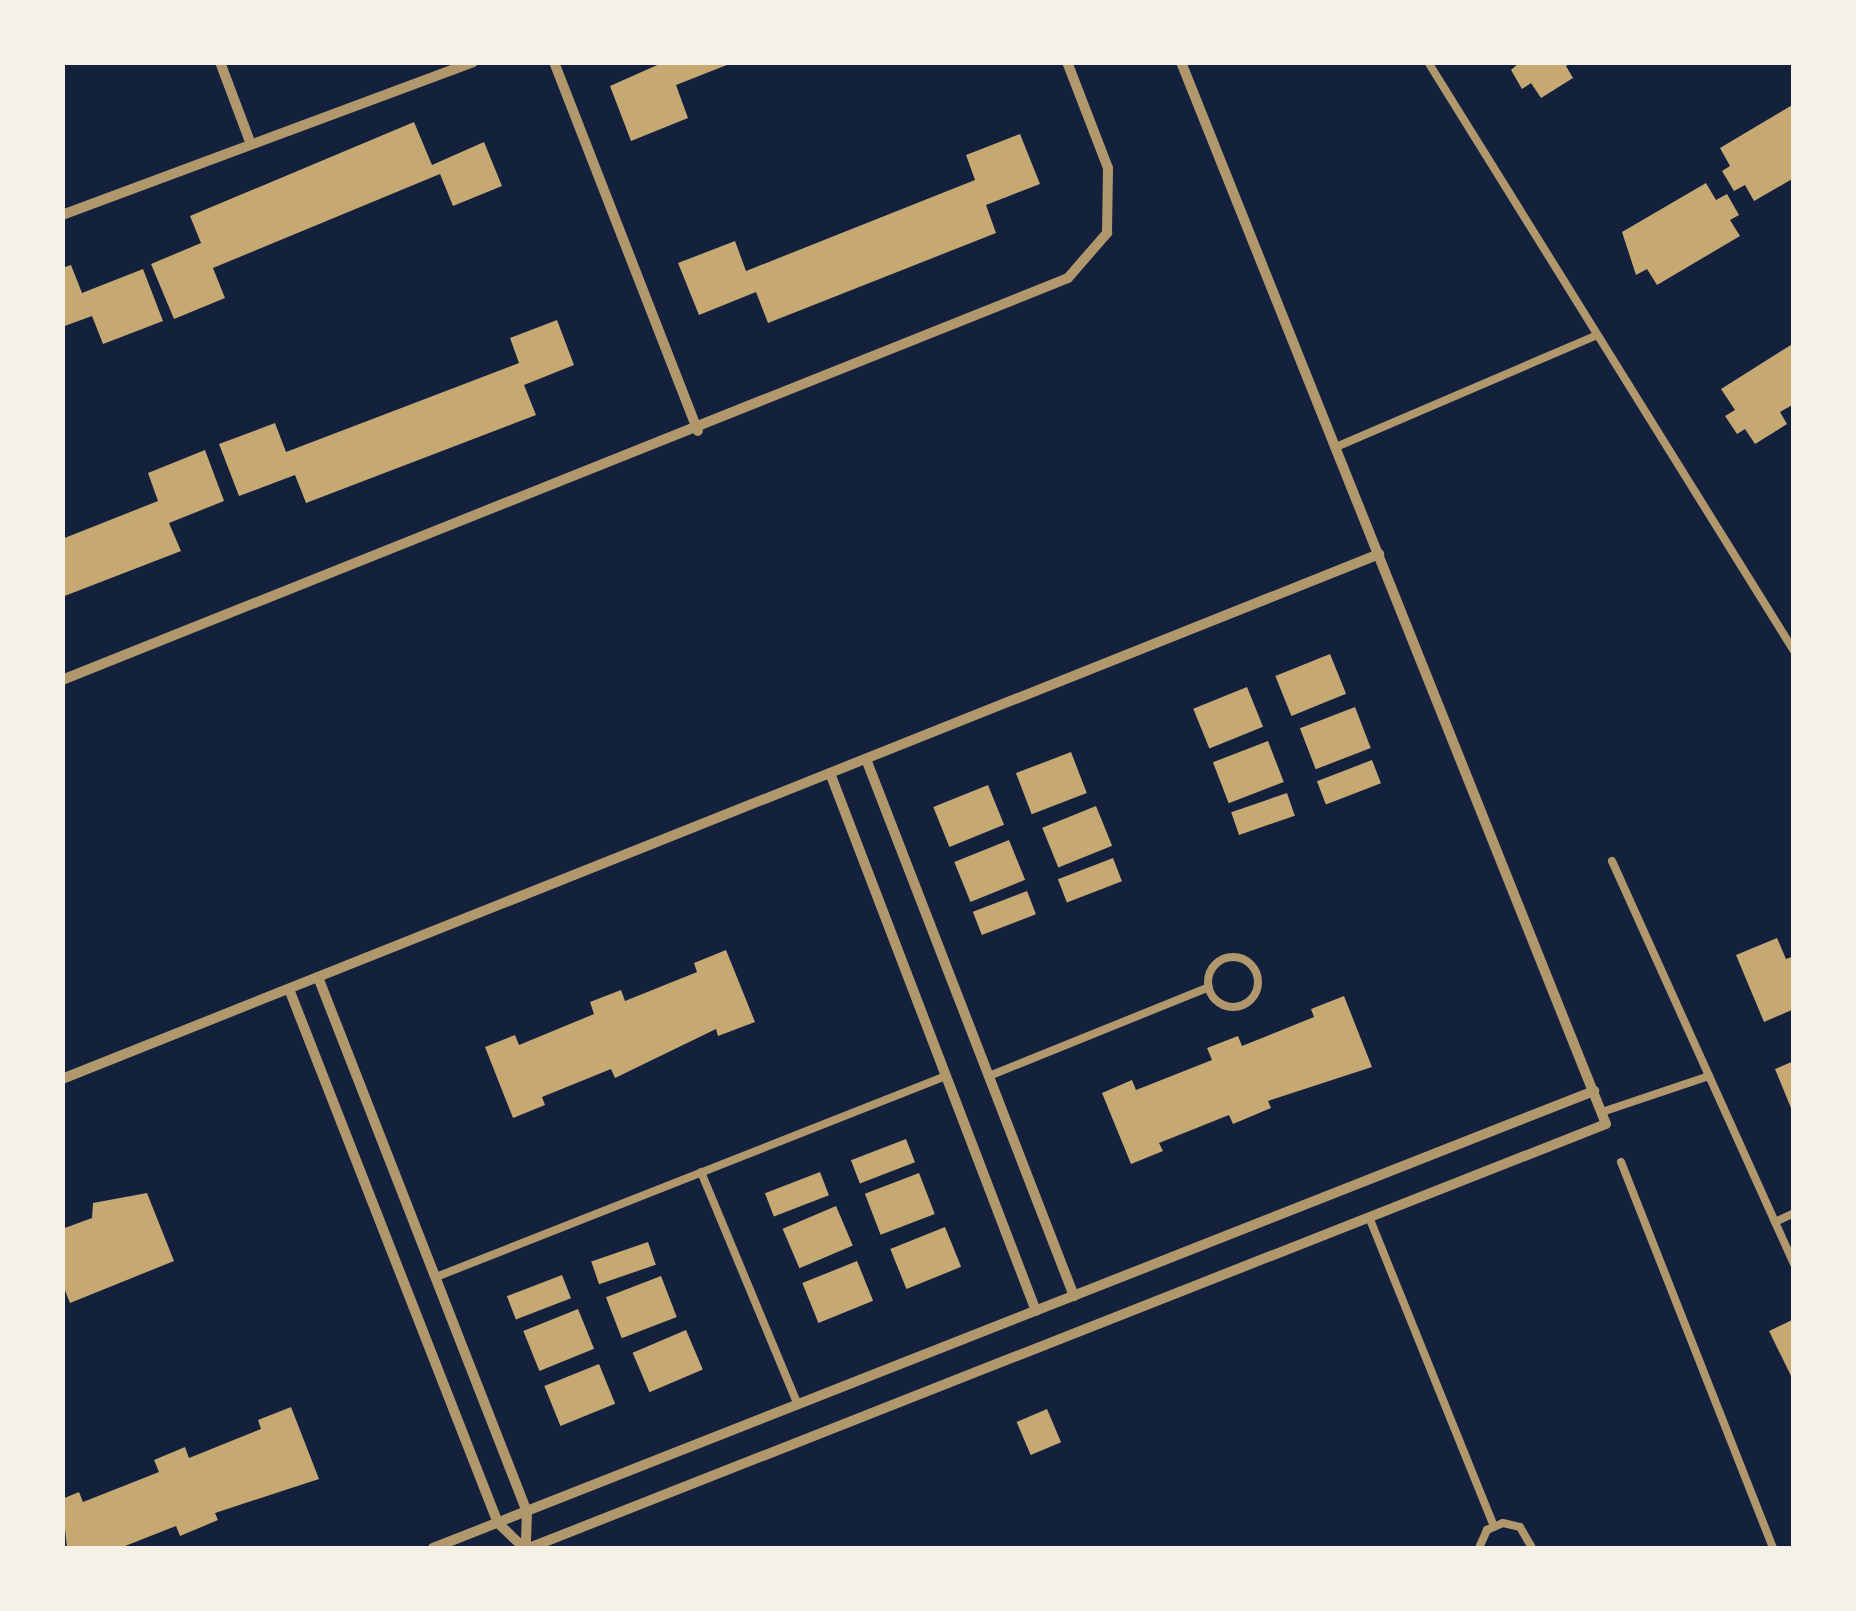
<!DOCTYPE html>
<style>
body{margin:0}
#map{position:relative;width:1856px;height:1611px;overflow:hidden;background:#14213d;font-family:Inter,sans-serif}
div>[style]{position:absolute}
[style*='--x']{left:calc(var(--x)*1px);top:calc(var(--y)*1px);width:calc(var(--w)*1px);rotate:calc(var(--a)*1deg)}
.building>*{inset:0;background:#c6a872;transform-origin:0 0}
.service>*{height:8px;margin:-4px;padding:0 4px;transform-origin:4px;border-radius:4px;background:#b1986c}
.service>.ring{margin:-4px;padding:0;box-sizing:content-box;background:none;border:8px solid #b1986c;border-radius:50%}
.minor>*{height:10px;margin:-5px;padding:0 5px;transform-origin:5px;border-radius:5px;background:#b1986c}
span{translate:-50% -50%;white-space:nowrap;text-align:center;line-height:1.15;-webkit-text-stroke:10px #f6f1e7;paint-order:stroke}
.frame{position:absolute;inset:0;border:65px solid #f6f1e7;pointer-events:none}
</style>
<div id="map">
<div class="building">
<i style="clip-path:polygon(664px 62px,732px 63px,676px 85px,688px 118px,631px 141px,610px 86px)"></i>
<i style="clip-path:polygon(1520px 62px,1572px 62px,1566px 66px,1573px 78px,1541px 98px,1531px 83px,1522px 89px,1511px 70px)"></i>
<i style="clip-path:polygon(1794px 104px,1794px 178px,1754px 201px,1745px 185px,1734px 191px,1722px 171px,1730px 166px,1720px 148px)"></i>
<i style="clip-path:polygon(414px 122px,432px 165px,484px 142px,502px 186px,453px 206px,440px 174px,213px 268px,225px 298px,174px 319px,151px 264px,201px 243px,190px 216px)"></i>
<i style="clip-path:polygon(1020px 134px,1040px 184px,986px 205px,996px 233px,768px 323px,756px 292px,699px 315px,678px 263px,735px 241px,746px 271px,975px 180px,966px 155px)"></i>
<i style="clip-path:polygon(1706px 183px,1716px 200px,1727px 194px,1739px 215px,1730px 220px,1740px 236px,1657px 285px,1647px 269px,1636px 275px,1622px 232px)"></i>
<i style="clip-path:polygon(71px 265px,82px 293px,143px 269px,163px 321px,103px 344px,92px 316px,62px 327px,62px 268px)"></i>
<i style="clip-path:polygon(557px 320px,574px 365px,524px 385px,536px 415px,306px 503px,295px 475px,239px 496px,219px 444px,275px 423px,286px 452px,519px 363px,510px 338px)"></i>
<i style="clip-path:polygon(1794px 343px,1794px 404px,1780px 412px,1787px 424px,1755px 444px,1745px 429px,1737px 434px,1725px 416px,1735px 410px,1721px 389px)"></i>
<i style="clip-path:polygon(205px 450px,224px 501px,169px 523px,181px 551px,62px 597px,62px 539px,158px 501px,148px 473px)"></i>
<i style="left:1330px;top:654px;width:43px;height:59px;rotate:68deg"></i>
<i style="left:1247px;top:687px;width:43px;height:58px;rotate:68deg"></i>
<i style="left:1355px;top:707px;width:44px;height:59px;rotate:69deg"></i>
<i style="left:1268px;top:741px;width:44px;height:59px;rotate:69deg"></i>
<i style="left:1071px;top:752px;width:44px;height:59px;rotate:69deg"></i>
<i style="left:1372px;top:760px;width:25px;height:59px;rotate:69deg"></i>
<i style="left:988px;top:785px;width:43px;height:59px;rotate:68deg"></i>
<i style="left:1287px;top:793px;width:24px;height:59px;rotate:71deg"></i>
<i style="left:1096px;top:806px;width:43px;height:58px;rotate:68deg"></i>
<i style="left:1009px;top:840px;width:43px;height:59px;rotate:68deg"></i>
<i style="left:1113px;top:858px;width:25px;height:59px;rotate:69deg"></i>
<i style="left:1027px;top:891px;width:25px;height:58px;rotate:69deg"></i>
<i style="clip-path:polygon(1777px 938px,1786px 959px,1794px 956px,1794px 1009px,1764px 1022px,1736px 955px)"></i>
<i style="clip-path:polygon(726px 950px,755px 1022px,718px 1036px,716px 1029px,615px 1078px,611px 1069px,542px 1097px,545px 1105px,513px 1118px,485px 1047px,515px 1035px,519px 1045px,594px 1014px,590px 1002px,621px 990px,625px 1001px,697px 972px,694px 963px)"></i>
<i style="clip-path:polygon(1344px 996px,1372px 1067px,1268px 1101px,1271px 1108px,1233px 1124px,1229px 1115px,1159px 1143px,1163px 1151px,1131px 1164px,1102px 1093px,1132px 1080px,1136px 1090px,1212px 1060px,1207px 1048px,1238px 1036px,1242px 1046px,1314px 1017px,1311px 1009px)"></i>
<i style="clip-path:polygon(1794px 1061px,1794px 1113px,1793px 1113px,1775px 1069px)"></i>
<i style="left:906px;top:1139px;width:25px;height:59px;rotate:69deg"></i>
<i style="left:820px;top:1172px;width:25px;height:59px;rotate:69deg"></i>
<i style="left:919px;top:1173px;width:44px;height:58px;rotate:69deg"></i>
<i style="clip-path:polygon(147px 1193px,174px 1261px,70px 1303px,62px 1283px,62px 1229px,92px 1218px,93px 1203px)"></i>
<i style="left:836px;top:1206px;width:43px;height:58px;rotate:67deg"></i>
<i style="left:945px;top:1227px;width:43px;height:59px;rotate:68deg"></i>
<i style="left:648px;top:1242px;width:24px;height:60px;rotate:71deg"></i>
<i style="left:857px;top:1261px;width:43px;height:59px;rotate:68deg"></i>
<i style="left:562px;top:1275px;width:25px;height:59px;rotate:69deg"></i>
<i style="left:661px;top:1276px;width:44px;height:59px;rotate:69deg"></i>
<i style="left:578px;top:1309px;width:43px;height:59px;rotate:68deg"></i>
<i style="clip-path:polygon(1792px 1320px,1794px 1324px,1794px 1382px,1769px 1331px)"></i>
<i style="left:686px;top:1330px;width:43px;height:58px;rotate:67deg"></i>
<i style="left:599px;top:1364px;width:43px;height:59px;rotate:68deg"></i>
<i style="clip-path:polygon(291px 1407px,319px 1479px,215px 1513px,218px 1520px,180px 1536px,176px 1526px,120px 1548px,67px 1548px,62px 1499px,79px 1492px,83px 1502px,159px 1472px,154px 1460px,185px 1447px,189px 1458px,261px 1429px,258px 1420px)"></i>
<i style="left:1047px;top:1409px;width:36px;height:33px;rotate:67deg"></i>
</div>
<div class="service">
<i style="--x:1428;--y:62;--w:693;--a:58.14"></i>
<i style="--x:1336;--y:447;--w:284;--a:-23.2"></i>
<i style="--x:1612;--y:861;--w:442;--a:65.7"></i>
<i class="ring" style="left:1208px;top:957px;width:42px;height:42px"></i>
<i style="--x:989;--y:1076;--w:237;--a:-22"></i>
<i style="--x:1602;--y:1112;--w:113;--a:-18.6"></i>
<i style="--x:1621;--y:1162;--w:415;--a:68.5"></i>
<i style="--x:701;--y:1172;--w:252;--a:67.4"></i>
<i style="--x:1369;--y:1217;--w:333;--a:68"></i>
<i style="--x:1775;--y:1222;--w:21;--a:-25"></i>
<i style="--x:436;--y:1277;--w:548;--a:-21.51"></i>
<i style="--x:1479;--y:1548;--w:20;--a:-66"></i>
<i style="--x:1487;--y:1530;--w:17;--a:-24"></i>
<i style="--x:1503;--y:1523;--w:17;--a:13"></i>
<i style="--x:1520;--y:1527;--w:24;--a:60"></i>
</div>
<div class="minor">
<i style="--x:220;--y:62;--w:85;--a:69.4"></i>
<i style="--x:554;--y:62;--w:396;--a:68.7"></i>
<i style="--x:62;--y:215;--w:439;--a:-20.4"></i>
<i style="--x:62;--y:680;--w:1083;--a:-21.78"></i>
<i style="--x:1068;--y:278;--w:60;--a:-49.1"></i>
<i style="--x:1107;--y:233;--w:65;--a:-89.1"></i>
<i style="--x:1108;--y:168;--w:114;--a:-111.1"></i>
<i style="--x:866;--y:759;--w:576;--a:68.83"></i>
<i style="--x:830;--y:773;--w:576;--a:69.05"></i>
<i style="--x:318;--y:977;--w:574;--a:68.66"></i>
<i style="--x:527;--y:1512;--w:36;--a:92"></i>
<i style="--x:289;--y:989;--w:573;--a:68.63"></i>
<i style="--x:498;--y:1523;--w:36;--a:44"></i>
<i style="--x:62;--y:1079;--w:1418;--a:-21.73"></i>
<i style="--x:433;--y:1548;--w:1248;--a:-21.49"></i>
<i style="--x:529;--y:1548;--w:1157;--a:-21.49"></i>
<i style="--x:1606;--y:1124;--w:1144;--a:-111.81"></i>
</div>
<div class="frame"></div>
</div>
